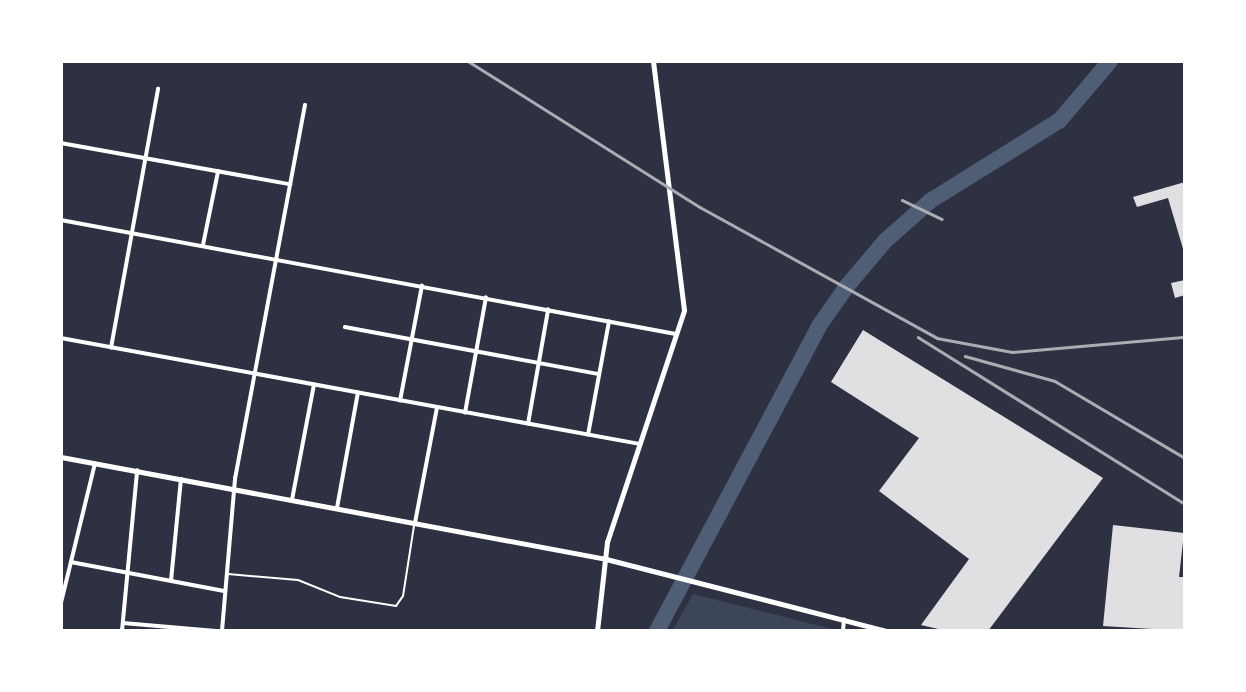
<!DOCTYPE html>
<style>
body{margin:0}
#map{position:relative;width:1246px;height:692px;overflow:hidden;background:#2d3142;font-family:"Titillium Web",sans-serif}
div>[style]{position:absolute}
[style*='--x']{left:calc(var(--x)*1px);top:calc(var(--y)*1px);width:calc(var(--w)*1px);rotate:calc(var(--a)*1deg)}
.green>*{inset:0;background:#3c4559}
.river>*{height:16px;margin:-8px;padding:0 8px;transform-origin:8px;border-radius:8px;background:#4f5d75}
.building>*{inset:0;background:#e0e0e3}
.service>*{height:2px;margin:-1px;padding:0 1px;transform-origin:1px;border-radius:1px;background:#fff}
.minor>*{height:3.5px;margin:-1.75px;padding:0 1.75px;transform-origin:1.75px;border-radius:1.75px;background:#fff}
.tertiary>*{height:5px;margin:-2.5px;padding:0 2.5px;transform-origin:2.5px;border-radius:2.5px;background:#fff}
.rail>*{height:2.5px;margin:-1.25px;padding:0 1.25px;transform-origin:1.25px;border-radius:1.25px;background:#abadb3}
span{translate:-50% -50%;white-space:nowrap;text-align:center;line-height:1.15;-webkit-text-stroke:7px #fff;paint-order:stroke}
.frame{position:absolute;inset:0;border:63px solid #fff;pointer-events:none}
</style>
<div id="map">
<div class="green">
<i style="clip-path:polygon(693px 594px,836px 630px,836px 631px,672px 631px)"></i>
</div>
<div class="river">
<i style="--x:657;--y:631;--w:345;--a:-62"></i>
<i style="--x:819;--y:326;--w:49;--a:-55"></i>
<i style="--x:847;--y:286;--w:59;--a:-49.8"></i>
<i style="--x:885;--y:241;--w:60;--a:-41.6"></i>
<i style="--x:930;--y:201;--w:153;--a:-31.9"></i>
<i style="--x:1060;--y:120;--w:77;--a:-49.7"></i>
</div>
<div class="building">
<i style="clip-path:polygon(1185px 182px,1185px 252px,1184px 252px,1168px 198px,1137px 207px,1133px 197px)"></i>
<i style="clip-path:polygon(1185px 280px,1185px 295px,1175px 298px,1171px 283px)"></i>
<i style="clip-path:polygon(863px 330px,1103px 478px,988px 631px,947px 631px,921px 625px,969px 559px,879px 491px,919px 438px,831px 382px)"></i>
<i style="clip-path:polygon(1113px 525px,1184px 533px,1179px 577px,1185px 577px,1185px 631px,1103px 626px)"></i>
</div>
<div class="service">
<i style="--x:228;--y:574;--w:70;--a:4.9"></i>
<i style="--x:298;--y:580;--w:45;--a:22"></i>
<i style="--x:340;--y:597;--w:57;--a:9.1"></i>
<i style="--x:396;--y:606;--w:12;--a:-55"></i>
<i style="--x:403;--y:596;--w:71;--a:-81.1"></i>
</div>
<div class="minor">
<i style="--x:61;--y:143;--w:233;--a:10.2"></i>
<i style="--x:61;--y:220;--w:625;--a:10.5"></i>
<i style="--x:203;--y:245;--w:75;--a:-78.4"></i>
<i style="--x:345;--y:327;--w:258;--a:10.5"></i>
<i style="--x:61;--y:338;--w:589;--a:10.37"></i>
<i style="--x:111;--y:348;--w:263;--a:-79.7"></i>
<i style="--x:400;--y:401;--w:117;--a:-79.2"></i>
<i style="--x:465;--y:413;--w:117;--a:-79.7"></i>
<i style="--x:528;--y:424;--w:116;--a:-80"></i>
<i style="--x:588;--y:435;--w:115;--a:-79.5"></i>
<i style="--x:292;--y:500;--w:117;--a:-79.2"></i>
<i style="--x:337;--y:508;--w:117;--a:-79.7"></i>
<i style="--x:415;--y:523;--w:117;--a:-79.2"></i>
<i style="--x:71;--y:562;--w:157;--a:10.7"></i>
<i style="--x:171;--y:581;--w:102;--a:-84.4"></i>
<i style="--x:61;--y:603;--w:143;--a:-76.3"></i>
<i style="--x:123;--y:623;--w:93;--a:4.9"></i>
<i style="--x:122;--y:631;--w:161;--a:-84.6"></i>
<i style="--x:222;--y:631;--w:153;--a:-85.1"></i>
<i style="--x:235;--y:479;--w:380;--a:-79.4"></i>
<i style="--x:843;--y:631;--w:11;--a:-85"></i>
</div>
<div class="tertiary">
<i style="--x:61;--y:457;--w:554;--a:10.6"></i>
<i style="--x:606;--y:559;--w:290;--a:14.4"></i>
<i style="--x:597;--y:631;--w:90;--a:-83.6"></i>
<i style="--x:607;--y:542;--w:244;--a:-71.6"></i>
<i style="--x:684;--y:310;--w:251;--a:-97.1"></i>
</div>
<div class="rail">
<i style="--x:468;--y:61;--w:274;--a:32.2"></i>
<i style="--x:700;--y:207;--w:271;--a:28.9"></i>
<i style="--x:937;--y:338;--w:76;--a:10.6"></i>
<i style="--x:1012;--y:352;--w:174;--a:-5"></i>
<i style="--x:902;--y:200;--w:44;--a:25.4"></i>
<i style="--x:918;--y:337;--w:315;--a:32"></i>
<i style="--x:965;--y:356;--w:93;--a:15.5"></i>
<i style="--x:1055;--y:381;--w:151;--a:30.6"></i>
</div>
<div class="frame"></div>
</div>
